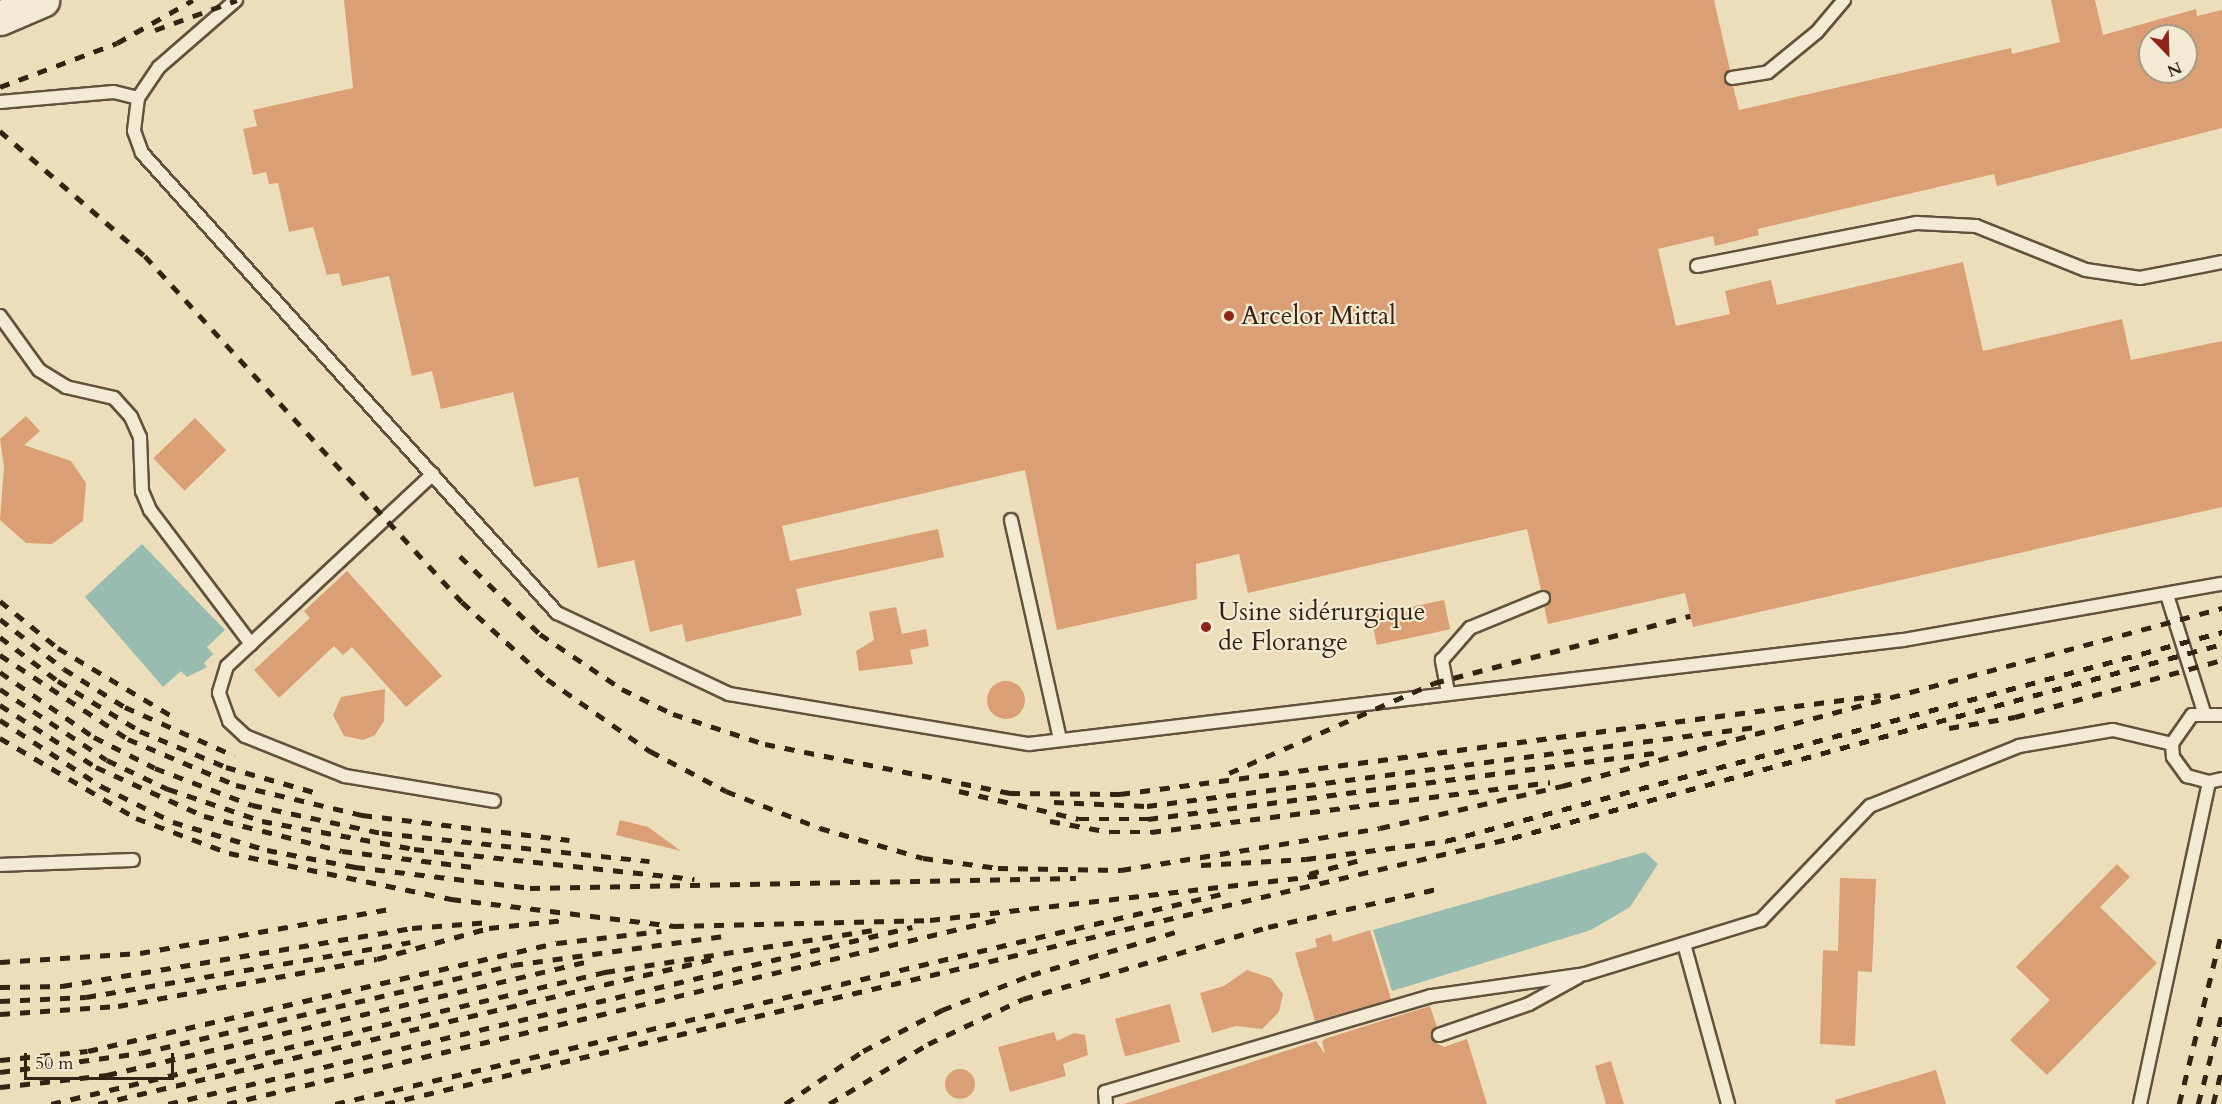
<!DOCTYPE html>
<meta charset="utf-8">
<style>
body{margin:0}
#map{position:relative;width:2222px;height:1104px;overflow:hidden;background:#eddebb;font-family:Cardo,serif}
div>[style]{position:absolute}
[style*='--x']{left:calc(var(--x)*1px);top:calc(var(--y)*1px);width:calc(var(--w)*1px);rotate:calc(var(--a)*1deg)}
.water>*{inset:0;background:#99bcb0}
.building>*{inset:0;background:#db9f76;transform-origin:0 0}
.round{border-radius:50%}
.roads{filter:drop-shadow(2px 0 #62513c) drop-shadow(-2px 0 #62513c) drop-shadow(0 2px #62513c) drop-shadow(0 -2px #62513c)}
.service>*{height:12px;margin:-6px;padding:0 6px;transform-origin:6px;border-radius:6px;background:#f3ead3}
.secondary>*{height:33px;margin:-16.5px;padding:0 16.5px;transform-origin:16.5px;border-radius:16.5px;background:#f3ead3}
.rail>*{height:4.5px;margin-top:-2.25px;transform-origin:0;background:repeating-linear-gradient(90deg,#342212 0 10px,transparent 0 20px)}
.dots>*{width:16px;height:16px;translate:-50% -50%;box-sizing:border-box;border:3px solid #f3ead3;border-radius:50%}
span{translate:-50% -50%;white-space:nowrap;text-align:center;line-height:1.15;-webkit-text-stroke:4.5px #f3ead3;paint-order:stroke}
.poi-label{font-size:26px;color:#342212}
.left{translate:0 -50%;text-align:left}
.north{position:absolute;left:2138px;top:24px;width:60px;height:60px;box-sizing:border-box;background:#f3ead3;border:2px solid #a79a86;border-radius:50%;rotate:157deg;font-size:16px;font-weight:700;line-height:24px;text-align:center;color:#342212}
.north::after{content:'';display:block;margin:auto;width:21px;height:27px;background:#8f2418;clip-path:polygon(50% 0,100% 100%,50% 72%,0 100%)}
.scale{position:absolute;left:24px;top:1053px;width:150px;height:27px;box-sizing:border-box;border:3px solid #342212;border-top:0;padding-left:8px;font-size:18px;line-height:21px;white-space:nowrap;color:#342212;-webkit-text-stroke:4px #f3ead3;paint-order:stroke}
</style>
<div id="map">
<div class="water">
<i style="clip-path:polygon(142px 544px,225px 630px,207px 647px,213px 654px,204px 663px,207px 667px,187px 677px,181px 671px,163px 687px,85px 597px)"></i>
<i style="clip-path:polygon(1645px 852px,1658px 864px,1630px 907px,1591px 930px,1392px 991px,1373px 930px)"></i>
</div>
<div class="building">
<i style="clip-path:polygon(evenodd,344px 0,1714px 0,1730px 70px,1724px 80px,1733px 86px,1739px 110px,2011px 48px,2012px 54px,2060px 42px,2051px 0,2095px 0,2103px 35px,2196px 9px,2197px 16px,2222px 10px,2222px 128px,1997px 186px,1994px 174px,1758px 229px,1759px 235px,1715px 246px,1713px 236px,1658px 249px,1676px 326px,1730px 314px,1725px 291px,1771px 280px,1777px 305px,1963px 262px,1983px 351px,2122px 319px,2131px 360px,2222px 341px,2222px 507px,1693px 627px,1685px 593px,1548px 624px,1544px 606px,1551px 595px,1541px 590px,1527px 529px,1248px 593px,1239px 554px,1196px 564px,1197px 599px,1057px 630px,1025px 470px,782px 526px,790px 561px,938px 529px,944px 557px,796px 589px,802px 615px,686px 642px,682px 624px,650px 632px,634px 560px,598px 568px,578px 477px,534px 487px,513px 392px,441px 409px,432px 371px,412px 376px,389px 276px,342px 286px,339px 273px,327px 275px,313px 227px,289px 232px,278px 183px,269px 184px,266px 172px,253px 175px,243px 129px,257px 126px,253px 110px,353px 88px,344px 0,2150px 36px,2186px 36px,2186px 72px,2150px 72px,2150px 36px)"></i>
<i style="clip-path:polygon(26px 416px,40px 431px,24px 445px,71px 461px,86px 483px,83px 521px,52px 544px,26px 543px,0 520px,4px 467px,0 439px)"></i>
<i style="left:195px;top:418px;width:45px;height:58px;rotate:46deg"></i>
<i style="clip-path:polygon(347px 571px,442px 676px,406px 707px,352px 647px,343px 655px,334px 646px,279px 698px,254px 670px,310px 618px,304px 611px)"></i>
<i style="left:1444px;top:600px;width:30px;height:75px;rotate:78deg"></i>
<i style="clip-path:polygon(896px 607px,902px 634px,926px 629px,929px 646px,910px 650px,913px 664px,859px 671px,856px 651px,874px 640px,869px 612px)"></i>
<i class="round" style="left:987px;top:681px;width:38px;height:38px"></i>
<i style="clip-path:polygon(385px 689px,384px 721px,375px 735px,363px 740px,344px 736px,333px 715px,341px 697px)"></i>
<i style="clip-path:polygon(620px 820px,648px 827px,681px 851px,616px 835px)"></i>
<i style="clip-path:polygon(2117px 864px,2130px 877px,2100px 907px,2157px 963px,2047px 1075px,2010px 1040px,2050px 1000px,2016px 967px)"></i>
<i style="clip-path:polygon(1840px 878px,1876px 879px,1872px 972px,1858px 971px,1855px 1046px,1820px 1044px,1823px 950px,1838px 951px)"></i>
<i style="clip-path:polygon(1370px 930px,1391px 999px,1315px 1021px,1295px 953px,1317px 947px,1315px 939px,1331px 934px,1333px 942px)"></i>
<i style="clip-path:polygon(1247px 970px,1271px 978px,1283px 994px,1279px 1012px,1262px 1029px,1236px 1026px,1212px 1033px,1200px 993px,1224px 986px)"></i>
<i style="left:1170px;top:1004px;width:39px;height:57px;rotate:75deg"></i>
<i style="clip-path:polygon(1430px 1006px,1437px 1027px,1433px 1041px,1444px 1047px,1467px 1039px,1487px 1104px,1124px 1104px,1316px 1041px,1325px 1054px,1322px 1041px,1327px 1038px)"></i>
<i style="clip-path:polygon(1054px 1032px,1057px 1041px,1074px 1033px,1085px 1035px,1088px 1055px,1063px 1064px,1066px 1076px,1010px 1092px,998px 1047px)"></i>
<i style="clip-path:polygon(1611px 1061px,1624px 1104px,1606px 1104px,1595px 1066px)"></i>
<i class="round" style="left:945px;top:1069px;width:30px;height:30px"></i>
<i style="clip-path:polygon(1936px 1070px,1946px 1104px,1836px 1104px,1835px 1100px)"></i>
</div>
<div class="roads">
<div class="service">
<i style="--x:1732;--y:78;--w:36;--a:-9"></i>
<i style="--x:1768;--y:72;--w:63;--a:-39.2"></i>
<i style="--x:1817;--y:32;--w:42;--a:-49.8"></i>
<i style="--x:138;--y:98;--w:33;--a:97"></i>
<i style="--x:134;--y:131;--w:23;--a:70"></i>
<i style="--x:142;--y:153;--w:620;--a:47.94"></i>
<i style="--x:557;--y:613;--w:190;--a:25.2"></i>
<i style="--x:729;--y:694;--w:304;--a:9.5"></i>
<i style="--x:1029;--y:744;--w:880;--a:-6.79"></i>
<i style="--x:1903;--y:640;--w:324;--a:-10"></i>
<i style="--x:0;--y:102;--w:114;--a:-5"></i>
<i style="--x:114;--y:92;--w:25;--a:14"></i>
<i style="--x:138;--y:98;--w:37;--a:-56"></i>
<i style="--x:159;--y:67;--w:102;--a:-41"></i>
<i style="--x:1697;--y:266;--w:224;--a:-11.1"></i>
<i style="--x:1917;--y:223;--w:59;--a:2.9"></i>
<i style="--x:1976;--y:226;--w:118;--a:21.8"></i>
<i style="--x:2086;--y:270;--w:55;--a:8.4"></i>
<i style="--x:2140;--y:278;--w:84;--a:-11"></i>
<i style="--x:0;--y:316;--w:67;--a:54.2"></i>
<i style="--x:39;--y:370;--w:32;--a:32"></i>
<i style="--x:66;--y:387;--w:49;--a:12.9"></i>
<i style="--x:114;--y:398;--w:25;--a:48"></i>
<i style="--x:131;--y:417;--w:22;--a:66"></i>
<i style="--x:140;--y:437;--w:54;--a:87.9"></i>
<i style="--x:142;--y:491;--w:21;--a:67"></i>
<i style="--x:150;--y:510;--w:168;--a:53"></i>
<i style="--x:433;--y:474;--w:282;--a:137"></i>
<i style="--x:227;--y:666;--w:28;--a:107"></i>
<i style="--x:219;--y:693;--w:30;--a:70"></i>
<i style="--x:229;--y:721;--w:22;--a:43"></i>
<i style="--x:245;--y:736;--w:108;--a:21.8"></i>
<i style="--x:345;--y:776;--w:151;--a:9.5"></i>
<i style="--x:1011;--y:520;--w:225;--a:77.4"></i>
<i style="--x:2167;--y:595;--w:123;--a:72.5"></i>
<i style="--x:1448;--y:692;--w:33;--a:-101"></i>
<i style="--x:1442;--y:660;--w:43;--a:-48.8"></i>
<i style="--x:1470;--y:628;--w:79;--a:-22.3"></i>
<i style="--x:2222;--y:715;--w:30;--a:180"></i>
<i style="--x:2192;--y:715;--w:35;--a:125"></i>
<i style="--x:2172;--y:744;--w:13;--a:86"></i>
<i style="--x:2173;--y:757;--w:24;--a:54"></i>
<i style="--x:2187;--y:776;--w:23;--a:15"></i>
<i style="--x:2209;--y:782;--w:13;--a:-13"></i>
<i style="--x:0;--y:865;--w:133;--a:-2.2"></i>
<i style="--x:1684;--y:944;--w:166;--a:74.6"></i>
<i style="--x:1439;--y:1035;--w:95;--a:-19"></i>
<i style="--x:1529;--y:1004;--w:56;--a:-28.9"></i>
<i style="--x:1106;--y:1104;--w:12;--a:-95"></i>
<i style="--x:1105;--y:1092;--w:340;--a:-16.4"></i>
<i style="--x:1431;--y:996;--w:156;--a:-8.1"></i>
<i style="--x:1585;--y:974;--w:184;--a:-17.1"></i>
<i style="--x:1761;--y:920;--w:158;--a:-46.3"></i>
<i style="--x:1870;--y:806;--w:161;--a:-21.9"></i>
<i style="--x:2019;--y:746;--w:95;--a:-9.7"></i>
<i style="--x:2113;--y:730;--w:61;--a:13.3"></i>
<i style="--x:2140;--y:1104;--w:329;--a:-77.9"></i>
</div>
<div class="secondary">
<i style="--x:0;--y:18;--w:46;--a:-23.2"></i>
</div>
</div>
<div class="rail">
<i style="--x:155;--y:30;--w:87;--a:-20.1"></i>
<i style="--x:0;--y:87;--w:125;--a:-20.6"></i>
<i style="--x:117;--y:43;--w:87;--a:-29.5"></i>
<i style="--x:0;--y:131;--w:191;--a:40.8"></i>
<i style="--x:145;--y:256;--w:469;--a:47.5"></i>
<i style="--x:462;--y:602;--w:115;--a:42.2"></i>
<i style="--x:547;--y:679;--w:126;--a:35"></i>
<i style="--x:650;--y:751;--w:86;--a:27.8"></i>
<i style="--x:726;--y:791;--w:101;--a:21.5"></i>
<i style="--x:820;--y:828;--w:107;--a:16.2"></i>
<i style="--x:923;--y:858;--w:76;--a:7.6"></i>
<i style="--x:998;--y:868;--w:123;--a:0.9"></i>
<i style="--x:1121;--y:870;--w:262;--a:-9.2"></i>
<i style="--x:1380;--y:828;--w:187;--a:-13"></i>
<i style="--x:1562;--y:786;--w:684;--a:-15.09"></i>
<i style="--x:460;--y:556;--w:112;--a:44.3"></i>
<i style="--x:540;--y:634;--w:99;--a:33.9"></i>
<i style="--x:622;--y:689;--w:57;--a:26.1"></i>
<i style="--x:673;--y:714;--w:97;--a:18.1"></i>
<i style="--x:765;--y:744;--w:250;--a:11.3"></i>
<i style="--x:1010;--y:793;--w:110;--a:0.5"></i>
<i style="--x:1120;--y:794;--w:767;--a:-7.41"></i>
<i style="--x:0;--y:601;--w:75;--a:39"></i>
<i style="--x:58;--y:648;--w:133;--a:30.8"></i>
<i style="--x:0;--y:619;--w:81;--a:38"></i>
<i style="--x:64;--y:669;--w:72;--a:31.9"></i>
<i style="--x:125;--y:707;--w:120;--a:24"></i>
<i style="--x:0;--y:637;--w:73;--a:37.2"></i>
<i style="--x:58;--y:681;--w:96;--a:31.4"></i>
<i style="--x:140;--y:731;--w:93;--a:22.7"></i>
<i style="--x:226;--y:767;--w:95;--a:15.9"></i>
<i style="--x:0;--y:655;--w:153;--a:33.3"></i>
<i style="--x:128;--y:739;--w:117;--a:23.1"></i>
<i style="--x:236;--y:785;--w:130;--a:13.4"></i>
<i style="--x:362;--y:815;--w:209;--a:6.9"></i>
<i style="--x:0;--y:672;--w:114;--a:34.7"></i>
<i style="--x:94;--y:737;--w:68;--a:26.9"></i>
<i style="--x:155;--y:768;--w:104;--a:20.9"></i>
<i style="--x:252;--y:805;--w:133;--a:12.2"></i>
<i style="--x:382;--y:833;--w:269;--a:6"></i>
<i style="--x:0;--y:689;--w:128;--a:33.6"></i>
<i style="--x:107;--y:760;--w:68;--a:25.4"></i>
<i style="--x:168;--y:789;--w:99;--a:18.8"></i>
<i style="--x:262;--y:821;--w:155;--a:10.4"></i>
<i style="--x:414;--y:849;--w:282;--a:6.1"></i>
<i style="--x:0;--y:705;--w:114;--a:32.9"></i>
<i style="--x:96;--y:767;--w:119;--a:24.4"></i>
<i style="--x:204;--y:816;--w:142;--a:14.2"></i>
<i style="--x:342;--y:851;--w:140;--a:7"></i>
<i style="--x:0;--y:720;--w:121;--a:33.2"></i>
<i style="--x:101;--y:786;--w:80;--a:26.6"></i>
<i style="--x:173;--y:822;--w:98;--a:16.6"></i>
<i style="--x:267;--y:850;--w:90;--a:10.9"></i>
<i style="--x:355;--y:867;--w:176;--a:6.8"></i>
<i style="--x:530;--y:888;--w:546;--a:-1.05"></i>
<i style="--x:1949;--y:728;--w:67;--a:-9.5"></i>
<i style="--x:2015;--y:717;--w:215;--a:-15.4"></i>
<i style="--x:0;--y:738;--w:158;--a:30.5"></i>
<i style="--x:136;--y:818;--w:99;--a:20.6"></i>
<i style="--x:229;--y:853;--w:227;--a:11.7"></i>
<i style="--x:451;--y:899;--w:225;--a:6.9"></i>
<i style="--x:674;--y:926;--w:256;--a:-1.3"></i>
<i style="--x:930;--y:920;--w:390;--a:-6.5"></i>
<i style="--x:1229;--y:773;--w:224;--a:-23.7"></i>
<i style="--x:1434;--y:683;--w:265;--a:-14.7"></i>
<i style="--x:959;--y:791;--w:123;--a:13.1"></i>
<i style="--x:1079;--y:819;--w:69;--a:0"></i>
<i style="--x:1148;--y:819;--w:518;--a:-7.43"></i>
<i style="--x:1054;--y:802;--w:93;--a:2.5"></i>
<i style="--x:1147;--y:806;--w:614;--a:-7.39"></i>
<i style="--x:1050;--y:821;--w:61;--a:10.4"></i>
<i style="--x:1110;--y:832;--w:41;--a:0"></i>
<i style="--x:1151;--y:832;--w:402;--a:-7.1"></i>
<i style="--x:1201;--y:865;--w:105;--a:-3.3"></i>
<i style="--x:1306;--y:859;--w:141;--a:-7.3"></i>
<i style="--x:1446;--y:841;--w:804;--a:-15.07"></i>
<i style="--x:1309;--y:874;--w:57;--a:-15.3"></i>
<i style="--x:0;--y:962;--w:140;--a:-3.7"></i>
<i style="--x:140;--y:953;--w:259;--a:-10"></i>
<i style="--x:0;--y:987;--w:62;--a:-0.9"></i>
<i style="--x:62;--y:986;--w:355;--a:-9.4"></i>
<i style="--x:412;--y:928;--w:78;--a:-4.4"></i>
<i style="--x:0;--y:1001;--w:86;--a:-2.7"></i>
<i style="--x:86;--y:997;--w:329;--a:-9.6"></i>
<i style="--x:0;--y:1014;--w:118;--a:-3.9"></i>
<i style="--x:118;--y:1006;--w:263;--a:-10.3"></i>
<i style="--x:377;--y:959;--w:116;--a:-15.5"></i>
<i style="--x:489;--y:928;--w:76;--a:-6"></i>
<i style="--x:0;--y:1060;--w:88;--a:-5.8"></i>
<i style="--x:88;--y:1051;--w:481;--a:-13"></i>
<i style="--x:557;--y:943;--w:105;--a:-6.6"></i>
<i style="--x:0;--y:1072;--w:142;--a:-7.7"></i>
<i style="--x:141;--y:1053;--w:382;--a:-13.3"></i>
<i style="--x:513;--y:965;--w:213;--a:-7.8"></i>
<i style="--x:0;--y:1087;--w:108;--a:-6.4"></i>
<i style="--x:107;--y:1075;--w:491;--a:-13.3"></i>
<i style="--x:51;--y:1104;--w:570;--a:-13.4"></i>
<i style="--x:605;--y:972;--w:270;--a:-8.9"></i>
<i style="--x:98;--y:1104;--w:636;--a:-13.27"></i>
<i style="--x:168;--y:1104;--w:765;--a:-13.38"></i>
<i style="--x:227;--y:1104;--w:795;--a:-13.46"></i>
<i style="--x:335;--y:1104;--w:920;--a:-13.33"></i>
<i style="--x:385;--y:1104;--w:1158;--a:-13.28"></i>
<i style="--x:1512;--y:838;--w:736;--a:-15.28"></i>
<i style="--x:785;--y:1104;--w:94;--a:-34.2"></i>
<i style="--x:863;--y:1051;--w:89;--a:-27.4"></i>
<i style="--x:942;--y:1010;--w:96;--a:-21.5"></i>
<i style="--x:1031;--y:975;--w:158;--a:-16.6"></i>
<i style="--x:829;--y:1104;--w:116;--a:-31.2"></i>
<i style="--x:928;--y:1044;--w:105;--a:-25.3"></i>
<i style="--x:1023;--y:999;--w:255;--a:-16.4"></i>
<i style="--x:1268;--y:927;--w:173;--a:-12.7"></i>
<i style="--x:2179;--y:1104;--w:179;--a:-76.1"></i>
<i style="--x:2198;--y:1104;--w:94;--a:-75.2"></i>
<i style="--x:2213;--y:1104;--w:38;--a:-76"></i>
</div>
<div class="dots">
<i style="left:1229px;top:316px;background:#8f2418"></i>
<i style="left:1206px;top:627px;background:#8f2418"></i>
</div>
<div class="poi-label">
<span class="left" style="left:1241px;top:316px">Arcelor Mittal</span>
<span class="left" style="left:1218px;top:627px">Usine sidérurgique<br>de Florange</span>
</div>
<div class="north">N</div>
<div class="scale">50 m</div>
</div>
